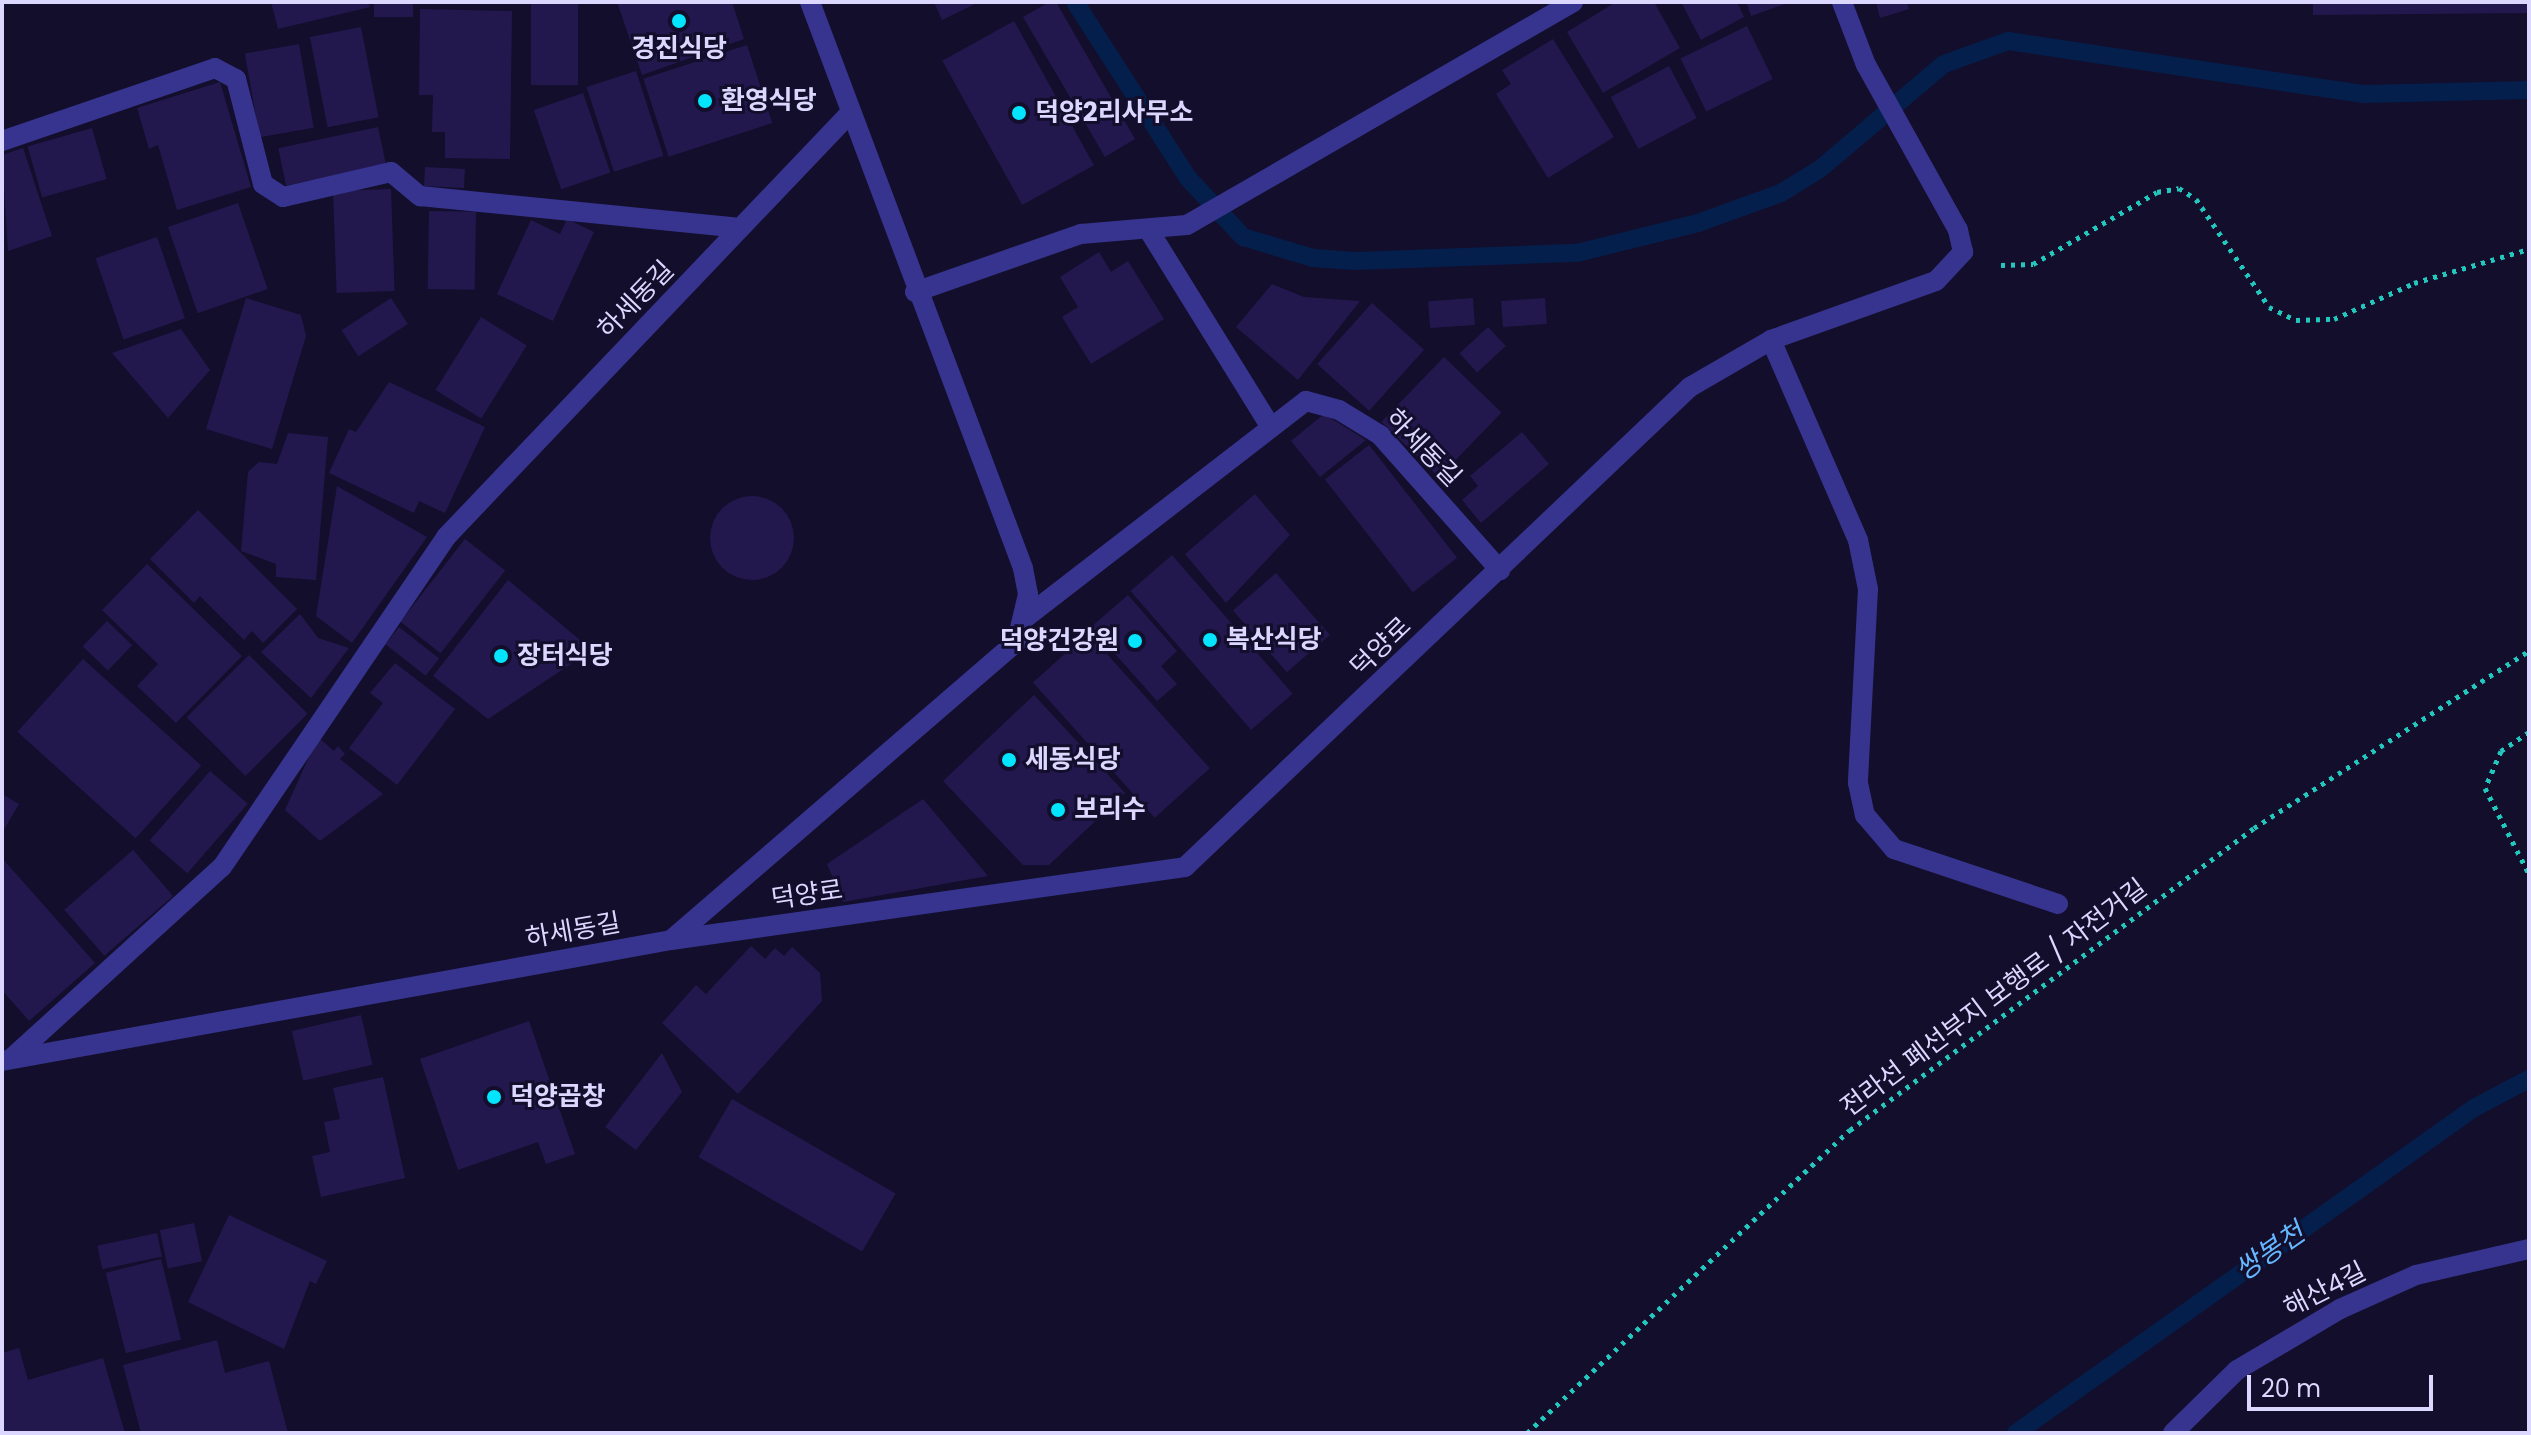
<!DOCTYPE html>
<meta charset="utf-8">
<style>
body{margin:0}
#map{position:relative;width:2531px;height:1435px;overflow:hidden;background:#130e2b;font-family:Poppins,"Noto Sans KR",sans-serif}
div>[style]{position:absolute}
[style*='--x']{left:calc(var(--x)*1px);top:calc(var(--y)*1px);width:calc(var(--w)*1px);rotate:calc(var(--a)*1deg)}
.stream>*{height:18px;margin:-9px;padding:0 9px;transform-origin:9px;border-radius:9px;background:#051f4d}
.building>*{inset:0;background:#23184e;transform-origin:0 0}
.round{border-radius:50%}
.path>*{height:5px;margin-top:-2.5px;transform-origin:0;background:repeating-linear-gradient(90deg,#22c8be 0 4px,transparent 0 10px)}
.minor>*{height:20px;margin:-10px;padding:0 10px;transform-origin:10px;border-radius:10px;background:#37348f}
.dots>*{width:22px;height:22px;translate:-50% -50%;box-sizing:border-box;border:4px solid #130e2b;border-radius:50%}
span{translate:-50% -50%;white-space:nowrap;text-align:center;line-height:1.15;-webkit-text-stroke:6px #130e2b;paint-order:stroke}
.poi-label{font-size:26px;color:#dcd7ff;font-weight:700}
.left{translate:0 -50%;text-align:left}
.right{translate:-100% -50%;text-align:right}
.street-label{font-size:26px;color:#dcd7ff}
.water-label{font-size:28px;color:#65b8ff;font-style:italic}
.frame{position:absolute;inset:0;border:4px solid #dcd7ff;pointer-events:none}
.scale{position:absolute;left:2247px;top:1375px;width:186px;height:36px;box-sizing:border-box;border:4px solid #dcd7ff;border-top:0;padding-left:10px;font-size:24px;line-height:28px;white-space:nowrap;color:#dcd7ff;-webkit-text-stroke:6px #130e2b;paint-order:stroke}
</style>
<div id="map">
<div class="stream">
<i style="--x:1075;--y:2;--w:209;--a:57.3"></i>
<i style="--x:1188;--y:178;--w:81;--a:47"></i>
<i style="--x:1243;--y:237;--w:73;--a:16.7"></i>
<i style="--x:1313;--y:258;--w:41;--a:4.2"></i>
<i style="--x:1354;--y:261;--w:223;--a:-2.1"></i>
<i style="--x:1577;--y:253;--w:125;--a:-13.9"></i>
<i style="--x:1698;--y:223;--w:88;--a:-19.9"></i>
<i style="--x:1781;--y:193;--w:46;--a:-31.6"></i>
<i style="--x:1820;--y:169;--w:162;--a:-40.3"></i>
<i style="--x:1944;--y:64;--w:68;--a:-19.8"></i>
<i style="--x:2008;--y:41;--w:360;--a:8.5"></i>
<i style="--x:2364;--y:94;--w:165;--a:-1.4"></i>
<i style="--x:2016;--y:1433;--w:562;--a:-35.36"></i>
<i style="--x:2474;--y:1108;--w:62;--a:-27.8"></i>
</div>
<div class="building">
<i style="clip-path:polygon(271px 2px,368px 2px,370px 7px,278px 29px)"></i>
<i style="left:374px;top:2px;width:39px;height:15px"></i>
<i style="left:531px;top:2px;width:47px;height:83px"></i>
<i style="clip-path:polygon(617px 2px,732px 2px,744px 39px,642px 75px)"></i>
<i style="clip-path:polygon(934px 2px,979px 2px,942px 20px)"></i>
<i style="clip-path:polygon(1049px 2px,1056px 2px,1135px 139px,1105px 157px,1023px 17px)"></i>
<i style="clip-path:polygon(1616px 2px,1654px 2px,1680px 48px,1603px 93px,1567px 32px)"></i>
<i style="clip-path:polygon(1681px 2px,1737px 2px,1744px 17px,1701px 40px)"></i>
<i style="clip-path:polygon(1746px 2px,1791px 2px,1751px 16px)"></i>
<i style="clip-path:polygon(1876px 2px,1907px 2px,1909px 9px,1880px 18px)"></i>
<i style="clip-path:polygon(2313px 2px,2529px 2px,2529px 13px,2313px 15px)"></i>
<i style="clip-path:polygon(420px 9px,512px 11px,510px 159px,445px 158px,445px 132px,432px 132px,433px 95px,419px 95px)"></i>
<i style="left:1014px;top:21px;width:165px;height:82px;rotate:61deg"></i>
<i style="left:1747px;top:26px;width:59px;height:74px;rotate:64deg"></i>
<i style="left:361px;top:27px;width:92px;height:52px;rotate:79deg"></i>
<i style="clip-path:polygon(1553px 39px,1614px 137px,1548px 178px,1496px 94px,1511px 84px,1502px 70px)"></i>
<i style="left:299px;top:44px;width:85px;height:55px;rotate:80deg"></i>
<i style="left:747px;top:45px;width:82px;height:109px;rotate:72deg"></i>
<i style="left:1669px;top:66px;width:59px;height:66px;rotate:62deg"></i>
<i style="left:636px;top:71px;width:89px;height:52px;rotate:72deg"></i>
<i style="clip-path:polygon(220px 82px,251px 187px,177px 210px,158px 145px,149px 149px,137px 108px)"></i>
<i style="left:583px;top:93px;width:84px;height:52px;rotate:71deg"></i>
<i style="left:378px;top:127px;width:38px;height:102px;rotate:78deg"></i>
<i style="left:92px;top:128px;width:53px;height:67px;rotate:74deg"></i>
<i style="clip-path:polygon(23px 148px,52px 236px,8px 251px,2px 155px)"></i>
<i style="left:425px;top:167px;width:40px;height:19px;rotate:3deg"></i>
<i style="left:391px;top:189px;width:102px;height:58px;rotate:88deg"></i>
<i style="left:238px;top:203px;width:91px;height:74px;rotate:71deg"></i>
<i style="left:429px;top:211px;width:47px;height:78px;rotate:1deg"></i>
<i style="clip-path:polygon(567px 219px,594px 232px,553px 321px,497px 294px,531px 220px,560px 234px)"></i>
<i style="left:157px;top:237px;width:86px;height:65px;rotate:71deg"></i>
<i style="clip-path:polygon(1099px 252px,1111px 272px,1128px 261px,1164px 319px,1091px 364px,1062px 317px,1078px 307px,1060px 277px)"></i>
<i style="clip-path:polygon(1272px 284px,1304px 297px,1360px 301px,1298px 380px,1236px 327px)"></i>
<i style="clip-path:polygon(246px 298px,301px 315px,306px 336px,272px 449px,206px 429px)"></i>
<i style="left:391px;top:298px;width:31px;height:59px;rotate:57deg"></i>
<i style="left:1473px;top:298px;width:27px;height:45px;rotate:86deg"></i>
<i style="left:1545px;top:298px;width:26px;height:44px;rotate:86deg"></i>
<i style="left:1372px;top:303px;width:70px;height:82px;rotate:42deg"></i>
<i style="left:481px;top:317px;width:54px;height:86px;rotate:32deg"></i>
<i style="left:1488px;top:327px;width:26px;height:39px;rotate:47deg"></i>
<i style="clip-path:polygon(181px 329px,210px 370px,168px 418px,112px 353px)"></i>
<i style="left:1444px;top:357px;width:80px;height:90px;rotate:44deg"></i>
<i style="clip-path:polygon(389px 382px,485px 427px,445px 513px,419px 501px,414px 513px,329px 473px,349px 429px,356px 432px)"></i>
<i style="clip-path:polygon(1324px 414px,1366px 440px,1320px 477px,1291px 441px)"></i>
<i style="clip-path:polygon(1522px 432px,1549px 464px,1481px 523px,1462px 500px,1478px 486px,1470px 476px)"></i>
<i style="clip-path:polygon(288px 433px,328px 437px,316px 580px,276px 577px,276px 564px,241px 551px,248px 472px,259px 462px,277px 464px)"></i>
<i style="left:1369px;top:445px;width:143px;height:56px;rotate:52deg"></i>
<i style="clip-path:polygon(337px 486px,427px 537px,352px 643px,316px 616px)"></i>
<i style="clip-path:polygon(1255px 494px,1290px 535px,1226px 603px,1185px 554px)"></i>
<i class="round" style="left:710px;top:496px;width:84px;height:84px"></i>
<i style="clip-path:polygon(198px 510px,297px 609px,263px 643px,252px 631px,244px 640px,200px 596px,194px 603px,150px 559px)"></i>
<i style="left:465px;top:539px;width:51px;height:105px;rotate:38deg"></i>
<i style="left:1172px;top:555px;width:184px;height:55px;rotate:49deg"></i>
<i style="clip-path:polygon(147px 564px,242px 656px,176px 723px,137px 686px,158px 664px,102px 610px)"></i>
<i style="left:1276px;top:573px;width:82px;height:57px;rotate:49deg"></i>
<i style="clip-path:polygon(508px 580px,592px 650px,488px 719px,433px 676px)"></i>
<i style="clip-path:polygon(1128px 595px,1177px 651px,1161px 666px,1177px 684px,1157px 701px,1091px 627px)"></i>
<i style="clip-path:polygon(300px 614px,318px 638px,349px 648px,311px 698px,261px 652px)"></i>
<i style="left:107px;top:621px;width:35px;height:35px;rotate:44deg"></i>
<i style="left:399px;top:627px;width:51px;height:22px;rotate:38deg"></i>
<i style="left:1088px;top:633px;width:182px;height:74px;rotate:48deg"></i>
<i style="left:249px;top:655px;width:83px;height:88px;rotate:45deg"></i>
<i style="left:83px;top:659px;width:159px;height:98px;rotate:42deg"></i>
<i style="clip-path:polygon(395px 663px,455px 709px,397px 785px,349px 748px,383px 703px,370px 693px)"></i>
<i style="clip-path:polygon(1034px 695px,1125px 793px,1049px 865px,1023px 865px,943px 781px)"></i>
<i style="clip-path:polygon(318px 737px,334px 751px,338px 746px,345px 754px,340px 759px,383px 794px,320px 841px,285px 810px)"></i>
<i style="left:210px;top:771px;width:50px;height:92px;rotate:41deg"></i>
<i style="clip-path:polygon(2px 794px,19px 804px,2px 833px)"></i>
<i style="clip-path:polygon(923px 799px,988px 876px,843px 902px,827px 864px)"></i>
<i style="left:133px;top:850px;width:61px;height:91px;rotate:49deg"></i>
<i style="clip-path:polygon(2px 858px,95px 963px,29px 1021px,2px 990px)"></i>
<i style="clip-path:polygon(751px 946px,765px 959px,775px 948px,784px 956px,792px 947px,820px 973px,822px 1001px,738px 1094px,662px 1023px,696px 985px,706px 994px)"></i>
<i style="left:361px;top:1015px;width:51px;height:71px;rotate:77deg"></i>
<i style="clip-path:polygon(529px 1021px,575px 1154px,546px 1164px,538px 1142px,458px 1170px,420px 1059px)"></i>
<i style="clip-path:polygon(662px 1053px,682px 1092px,636px 1150px,605px 1127px)"></i>
<i style="clip-path:polygon(383px 1077px,405px 1178px,321px 1197px,312px 1156px,330px 1152px,324px 1122px,340px 1119px,333px 1088px)"></i>
<i style="left:732px;top:1099px;width:189px;height:67px;rotate:30deg"></i>
<i style="clip-path:polygon(229px 1215px,327px 1261px,316px 1284px,310px 1281px,284px 1349px,188px 1302px)"></i>
<i style="left:194px;top:1223px;width:39px;height:35px;rotate:78deg"></i>
<i style="left:157px;top:1233px;width:24px;height:61px;rotate:78deg"></i>
<i style="left:161px;top:1259px;width:83px;height:57px;rotate:76deg"></i>
<i style="clip-path:polygon(217px 1340px,225px 1373px,269px 1361px,288px 1433px,141px 1433px,123px 1365px)"></i>
<i style="clip-path:polygon(19px 1348px,28px 1380px,103px 1358px,125px 1433px,2px 1433px,2px 1353px)"></i>
</div>
<div class="path">
<i style="--x:2001;--y:265;--w:32;--a:-2"></i>
<i style="--x:2033;--y:264;--w:143;--a:-30.1"></i>
<i style="--x:2157;--y:192;--w:22;--a:-10"></i>
<i style="--x:2179;--y:188;--w:20;--a:33"></i>
<i style="--x:2196;--y:199;--w:130;--a:55.9"></i>
<i style="--x:2269;--y:307;--w:30;--a:26"></i>
<i style="--x:2296;--y:320;--w:38;--a:-2"></i>
<i style="--x:2334;--y:319;--w:88;--a:-24.2"></i>
<i style="--x:2414;--y:283;--w:120;--a:-16.5"></i>
<i style="--x:2529;--y:732;--w:34;--a:146"></i>
<i style="--x:2501;--y:751;--w:40;--a:113.4"></i>
<i style="--x:2485;--y:788;--w:97;--a:62.9"></i>
<i style="--x:1527;--y:1433;--w:443;--a:-43.2"></i>
<i style="--x:1850;--y:1130;--w:504;--a:-36.78"></i>
<i style="--x:2254;--y:828;--w:327;--a:-32.8"></i>
</div>
<div class="minor">
<i style="--x:2;--y:141;--w:225;--a:-18.9"></i>
<i style="--x:215;--y:68;--w:24;--a:28"></i>
<i style="--x:236;--y:79;--w:108;--a:75.6"></i>
<i style="--x:263;--y:184;--w:24;--a:33"></i>
<i style="--x:283;--y:197;--w:111;--a:-13"></i>
<i style="--x:391;--y:172;--w:38;--a:40"></i>
<i style="--x:420;--y:196;--w:322;--a:5.7"></i>
<i style="--x:1148;--y:229;--w:229;--a:58.2"></i>
<i style="--x:915;--y:292;--w:176;--a:-19.3"></i>
<i style="--x:1081;--y:234;--w:106;--a:-4.9"></i>
<i style="--x:1187;--y:225;--w:446;--a:-30"></i>
<i style="--x:1771;--y:340;--w:218;--a:66.5"></i>
<i style="--x:1858;--y:540;--w:50;--a:78.5"></i>
<i style="--x:1868;--y:589;--w:194;--a:93"></i>
<i style="--x:1858;--y:783;--w:33;--a:78"></i>
<i style="--x:1865;--y:815;--w:45;--a:49.5"></i>
<i style="--x:1894;--y:849;--w:173;--a:18.5"></i>
<i style="--x:1025;--y:618;--w:355;--a:-37.7"></i>
<i style="--x:1306;--y:401;--w:34;--a:15"></i>
<i style="--x:1339;--y:410;--w:48;--a:31.4"></i>
<i style="--x:1380;--y:435;--w:181;--a:48.4"></i>
<i style="--x:671;--y:940;--w:519;--a:-8.08"></i>
<i style="--x:1185;--y:867;--w:697;--a:-43.55"></i>
<i style="--x:1690;--y:387;--w:94;--a:-30.1"></i>
<i style="--x:1771;--y:340;--w:175;--a:-19.7"></i>
<i style="--x:1936;--y:281;--w:40;--a:-47"></i>
<i style="--x:1963;--y:252;--w:23;--a:-103"></i>
<i style="--x:1958;--y:230;--w:189;--a:-119.1"></i>
<i style="--x:1866;--y:65;--w:67;--a:-110.9"></i>
<i style="--x:13;--y:1057;--w:282;--a:-42.3"></i>
<i style="--x:222;--y:867;--w:399;--a:-55.8"></i>
<i style="--x:446;--y:537;--w:587;--a:-46.38"></i>
<i style="--x:2;--y:1061;--w:680;--a:-10.25"></i>
<i style="--x:671;--y:940;--w:457;--a:-40.8"></i>
<i style="--x:1017;--y:641;--w:48;--a:-76.8"></i>
<i style="--x:1028;--y:594;--w:26;--a:-101"></i>
<i style="--x:1023;--y:568;--w:605;--a:-110.62"></i>
<i style="--x:2173;--y:1433;--w:90;--a:-44.5"></i>
<i style="--x:2237;--y:1370;--w:120;--a:-30.6"></i>
<i style="--x:2340;--y:1309;--w:83;--a:-24.1"></i>
<i style="--x:2416;--y:1275;--w:116;--a:-13"></i>
</div>
<div class="dots">
<i style="left:679px;top:21px;background:#03e5ff"></i>
<i style="left:705px;top:101px;background:#03e5ff"></i>
<i style="left:1019px;top:113px;background:#03e5ff"></i>
<i style="left:1210px;top:640px;background:#03e5ff"></i>
<i style="left:1135px;top:641px;background:#03e5ff"></i>
<i style="left:501px;top:656px;background:#03e5ff"></i>
<i style="left:1009px;top:760px;background:#03e5ff"></i>
<i style="left:1058px;top:810px;background:#03e5ff"></i>
<i style="left:494px;top:1097px;background:#03e5ff"></i>
</div>
<div class="poi-label">
<span style="left:679px;top:49px">경진식당</span>
<span class="left" style="left:721px;top:101px">환영식당</span>
<span class="left" style="left:1035px;top:113px">덕양2리사무소</span>
<span class="left" style="left:1226px;top:640px">복산식당</span>
<span class="right" style="left:1119px;top:641px">덕양건강원</span>
<span class="left" style="left:517px;top:656px">장터식당</span>
<span class="left" style="left:1025px;top:760px">세동식당</span>
<span class="left" style="left:1074px;top:810px">보리수</span>
<span class="left" style="left:510px;top:1097px">덕양곱창</span>
</div>
<div class="street-label">
<span style="left:636px;top:300px;rotate:-46deg">하세동길</span>
<span style="left:1423px;top:448px;rotate:46deg">하세동길</span>
<span style="left:1381px;top:647px;rotate:-44deg">덕양로</span>
<span style="left:807px;top:895px;rotate:-8deg">덕양로</span>
<span style="left:573px;top:931px;rotate:-10deg">하세동길</span>
<span style="left:1994px;top:998px;rotate:-37deg">전라선 폐선부지 보행로 / 자전거길</span>
<span style="left:2325px;top:1290px;rotate:-27deg">해산4길</span>
</div>
<div class="water-label">
<span style="left:2270px;top:1252px;rotate:-35deg">쌍봉천</span>
</div>
<div class="frame"></div>
<div class="scale">20 m</div>
</div>
